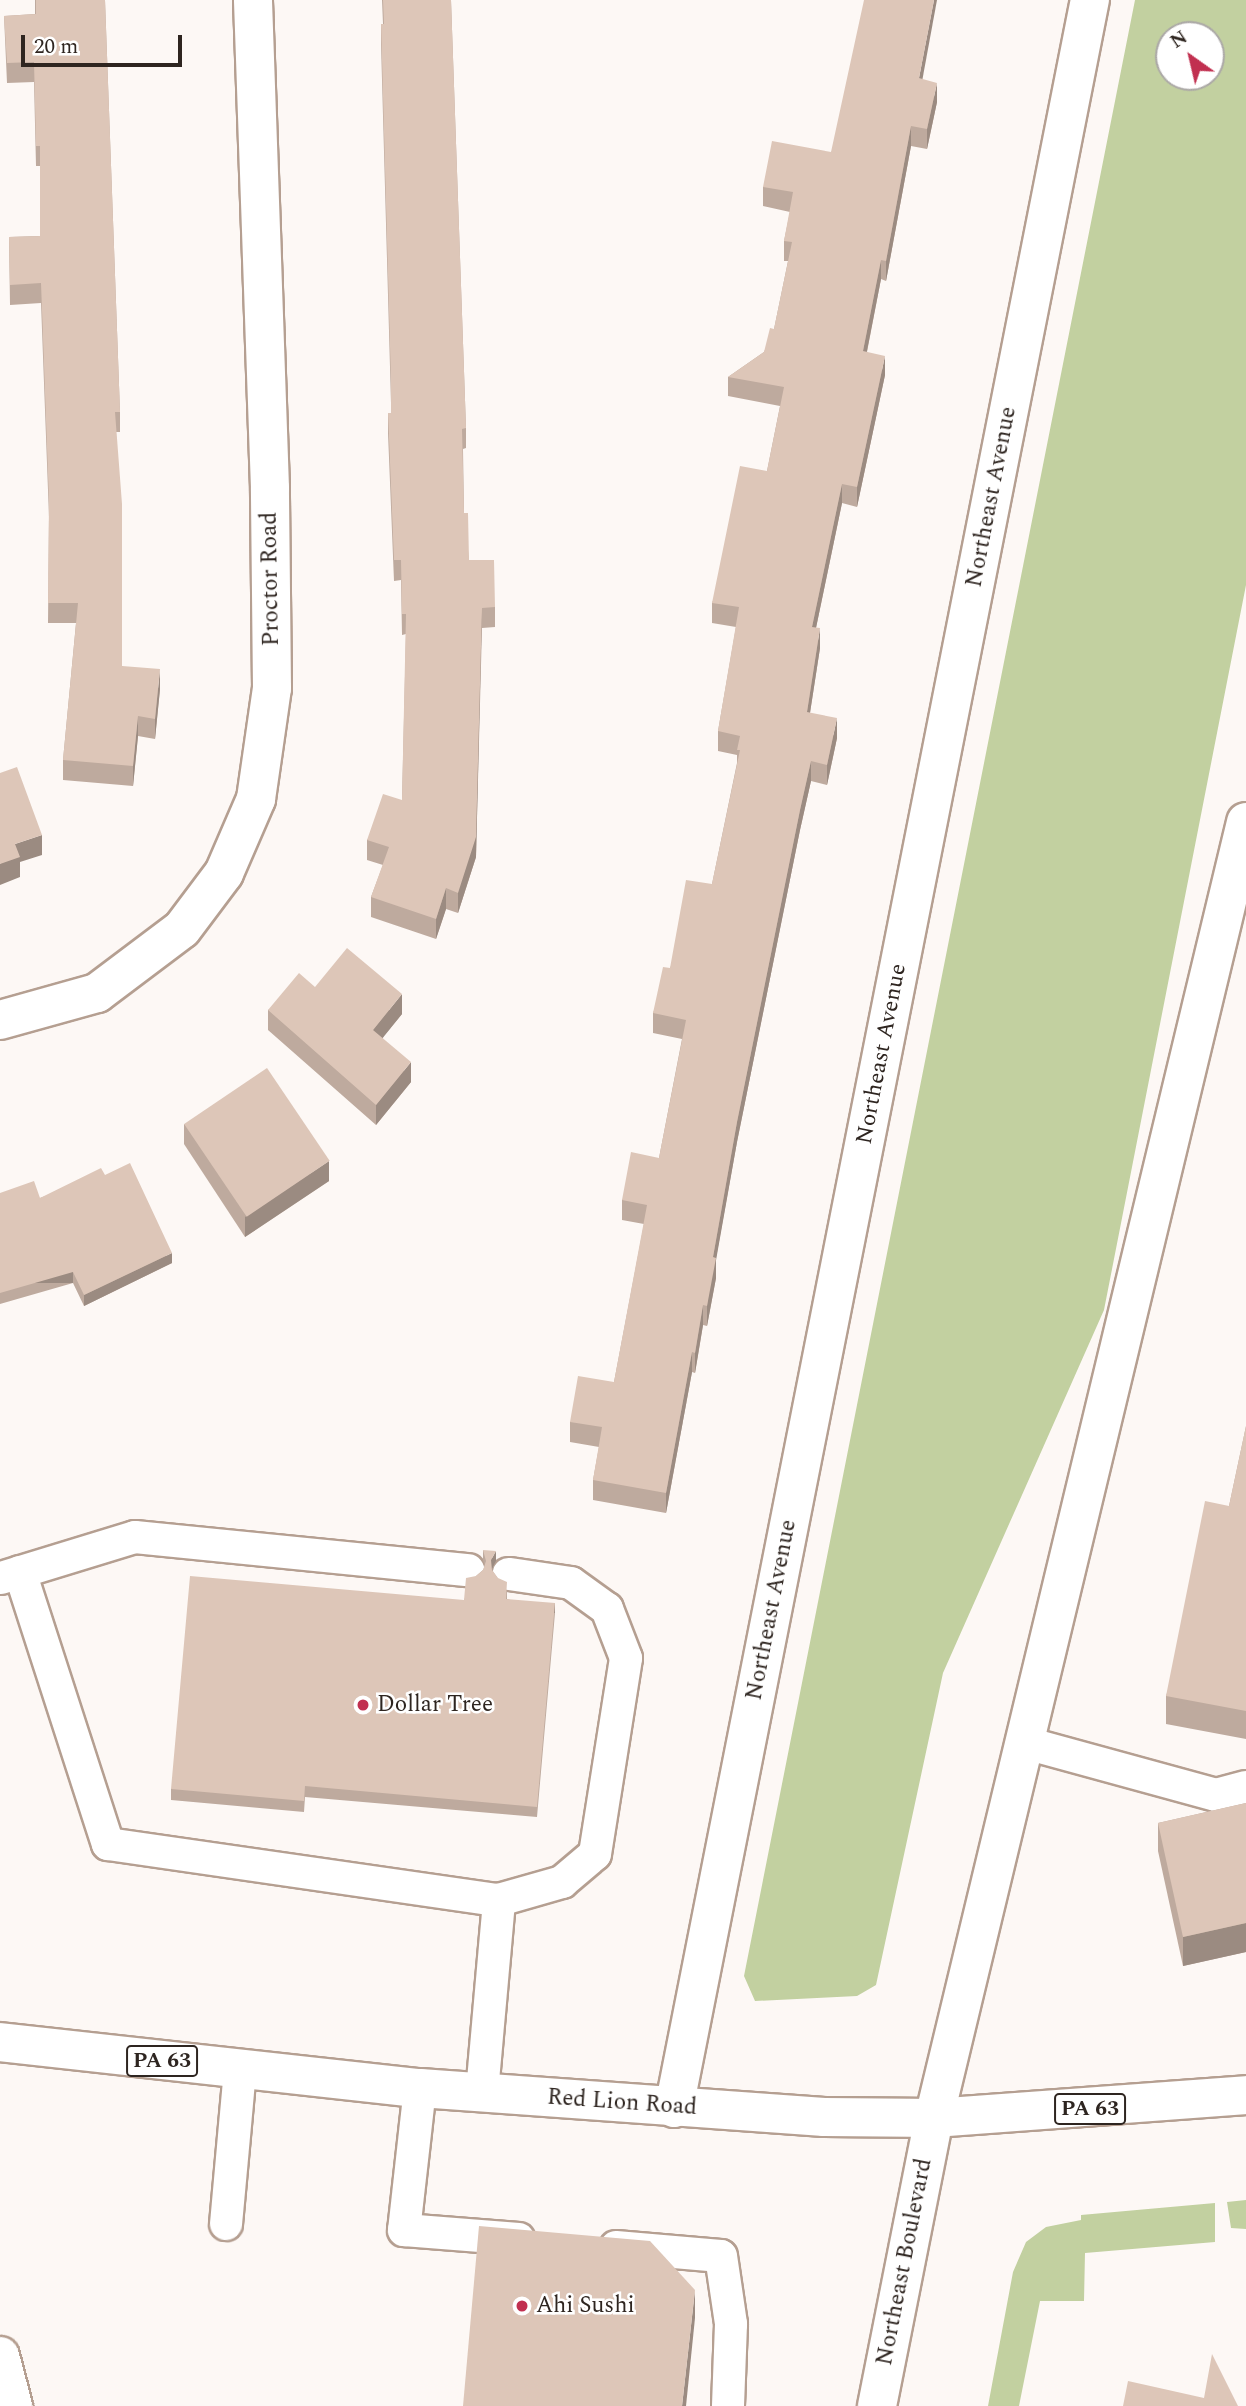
<!DOCTYPE html>
<style>
body{margin:0}
#map{position:relative;width:1246px;height:2406px;overflow:hidden;background:#fdf8f5;font-family:Spectral,serif}
div>[style]{position:absolute}
[style*='--x']{left:calc(var(--x)*1px);top:calc(var(--y)*1px);width:calc(var(--w)*1px);rotate:calc(var(--a)*1deg)}
.green>*{inset:0;background:#c2d0a0}
.roads{filter:drop-shadow(2px 0 #b59f91) drop-shadow(-2px 0 #b59f91) drop-shadow(0 2px #b59f91) drop-shadow(0 -2px #b59f91)}
.service>*{height:32px;margin:-16px;padding:0 16px;transform-origin:16px;border-radius:16px;background:#fff}
.minor>*{height:38px;margin:-19px;padding:0 19px;transform-origin:19px;border-radius:19px;background:#fff}
.primary>*{height:38px;margin:-19px;padding:0 19px;transform-origin:19px;border-radius:19px;background:#fff}
.wall>*{inset:0;background:#beaa9e}
.shaded-wall>*{inset:0;background:#9b8b81;transform-origin:0 0}
.building>*{inset:0;background:#ddc6b8;transform-origin:0 0}
.dots>*{width:19px;height:19px;translate:-50% -50%;box-sizing:border-box;border:4px solid #fff;border-radius:50%}
span{translate:-50% -50%;white-space:nowrap;text-align:center;line-height:1.15;-webkit-text-stroke:5px #fff;paint-order:stroke}
.shield-label span{padding:2px 5px;background:#fff;border:2px solid;border-radius:5px;-webkit-text-stroke-width:0}
.shield-label{font-size:21px;color:#2e2520;font-weight:700}
.street-label{font-size:23px;color:#2e2520}
.poi-label{font-size:23px;color:#2e2520}
.left{translate:0 -50%;text-align:left}
.north{position:absolute;left:1155px;top:21px;width:70px;height:70px;box-sizing:border-box;background:#fff;border:2px solid #aba8a6;border-radius:50%;rotate:326deg;font-size:19px;font-weight:700;line-height:28px;text-align:center;color:#2e2520}
.north::after{content:'';display:block;margin:auto;width:24px;height:32px;background:#c13050;clip-path:polygon(50% 0,100% 100%,50% 72%,0 100%)}
.scale{position:absolute;left:21px;top:35px;width:161px;height:32px;box-sizing:border-box;border:4px solid #2e2520;border-top:0;padding-left:9px;font-size:21px;line-height:24px;white-space:nowrap;color:#2e2520;-webkit-text-stroke:5px #fff;paint-order:stroke}
</style>
<div id="map">
<div class="green">
<i style="clip-path:polygon(evenodd,1135px 0,1246px 0,1246px 585px,1104px 1310px,943px 1673px,876px 1985px,857px 1996px,755px 2001px,744px 1976px,1135px 0,1211px 35px,1211px 77px,1169px 77px,1169px 35px,1211px 35px)"></i>
<i style="clip-path:polygon(1246px 2200px,1246px 2229px,1231px 2228px,1227px 2202px)"></i>
<i style="clip-path:polygon(1215px 2203px,1215px 2242px,1085px 2253px,1084px 2301px,1040px 2301px,1019px 2406px,988px 2406px,1013px 2272px,1026px 2242px,1046px 2227px,1081px 2220px,1081px 2215px)"></i>
</div>
<div class="roads">
<div class="service">
<i style="--x:20;--y:1572;--w:286;--a:72.1"></i>
<i style="--x:108;--y:1844;--w:395;--a:8.2"></i>
<i style="--x:499;--y:1900;--w:66;--a:-15.9"></i>
<i style="--x:562;--y:1882;--w:43;--a:-40.3"></i>
<i style="--x:595;--y:1854;--w:198;--a:-81"></i>
<i style="--x:626;--y:1658;--w:53;--a:-111.2"></i>
<i style="--x:607;--y:1609;--w:44;--a:-144.2"></i>
<i style="--x:571;--y:1583;--w:63;--a:-171.7"></i>
<i style="--x:1;--y:1578;--w:140;--a:-17"></i>
<i style="--x:135;--y:1537;--w:335;--a:5.7"></i>
<i style="--x:1026;--y:1743;--w:197;--a:15.3"></i>
<i style="--x:1216;--y:1795;--w:31;--a:-15"></i>
<i style="--x:420;--y:2088;--w:143;--a:96.4"></i>
<i style="--x:404;--y:2230;--w:115;--a:4.5"></i>
<i style="--x:482;--y:2092;--w:193;--a:-84.9"></i>
<i style="--x:226;--y:2224;--w:155;--a:-84.8"></i>
<i style="--x:616;--y:2247;--w:105;--a:4.9"></i>
<i style="--x:721;--y:2256;--w:69;--a:81.6"></i>
<i style="--x:731;--y:2324;--w:82;--a:92.1"></i>
</div>
<div class="minor">
<i style="--x:0;--y:1020;--w:101;--a:-15.6"></i>
<i style="--x:97;--y:993;--w:106;--a:-37"></i>
<i style="--x:182;--y:929;--w:70;--a:-53.1"></i>
<i style="--x:224;--y:873;--w:81;--a:-66.6"></i>
<i style="--x:256;--y:799;--w:112;--a:-81.8"></i>
<i style="--x:272;--y:688;--w:200;--a:-90.6"></i>
<i style="--x:270;--y:488;--w:488;--a:-92"></i>
<i style="--x:674;--y:2108;--w:2149;--a:-78.84"></i>
<i style="--x:934;--y:2118;--w:1333;--a:-76.46"></i>
</div>
<div class="primary">
<i style="--x:0;--y:2042;--w:423;--a:6.3"></i>
<i style="--x:420;--y:2088;--w:405;--a:4.1"></i>
<i style="--x:824;--y:2117;--w:110;--a:0.5"></i>
<i style="--x:934;--y:2118;--w:313;--a:-4.2"></i>
<i style="--x:0;--y:2356;--w:52;--a:75.4"></i>
<i style="--x:877;--y:2406;--w:294;--a:-78.8"></i>
</div>
</div>
<div class="wall">
<i style="clip-path:polygon(35px 0,105px 0,120px 412px,120px 432px,116px 432px,122px 666px,160px 689px,155px 739px,138px 736px,133px 786px,63px 780px,63px 760px,76px 623px,48px 623px,49px 517px,41px 303px,10px 305px,9px 237px,40px 236px,40px 166px,36px 166px,34px 82px,7px 83px,4px 16px,35px 14px)"></i>
<i style="clip-path:polygon(382px 0,451px 0,466px 428px,466px 448px,463px 449px,464px 513px,469px 560px,495px 607px,495px 627px,482px 628px,476px 857px,458px 913px,446px 909px,436px 939px,371px 917px,371px 897px,383px 865px,367px 860px,367px 840px,402px 800px,406px 634px,402px 635px,401px 580px,394px 581px,388px 433px,388px 413px,391px 413px,391px 403px,381px 44px,381px 24px,383px 24px)"></i>
<i style="clip-path:polygon(922px 79px,937px 102px,927px 149px,911px 146px,886px 281px,881px 279px,867px 352px,885px 375px,857px 507px,842px 503px,816px 628px,820px 648px,810px 713px,837px 738px,827px 785px,811px 781px,800px 830px,737px 1142px,716px 1258px,716px 1278px,707px 1326px,703px 1325px,695px 1373px,692px 1372px,666px 1513px,593px 1500px,593px 1480px,599px 1447px,570px 1442px,570px 1422px,614px 1382px,644px 1224px,622px 1220px,622px 1200px,659px 1158px,682px 1039px,653px 1033px,653px 1013px,670px 968px,712px 884px,737px 763px,737px 755px,718px 751px,718px 731px,736px 627px,712px 623px,712px 603px,767px 471px,780px 406px,728px 396px,728px 377px,764px 352px,774px 329px,788px 261px,784px 261px,784px 241px,790px 212px,763px 206px,763px 187px,831px 152px)"></i>
<i style="clip-path:polygon(315px 987px,402px 1014px,382px 1038px,411px 1082px,376px 1125px,268px 1030px,268px 1010px)"></i>
<i style="clip-path:polygon(184px 1124px,329px 1181px,245px 1237px,184px 1144px)"></i>
<i style="clip-path:polygon(105px 1175px,172px 1263px,84px 1306px,73px 1283px,0 1304px,0 1193px,40px 1198px)"></i>
<i style="clip-path:polygon(1246px 1426px,1246px 1739px,1166px 1724px,1166px 1696px,1229px 1506px)"></i>
<i style="clip-path:polygon(483px 1550px,496px 1561px,492px 1570px,507px 1592px,507px 1599px,555px 1613px,537px 1817px,305px 1797px,304px 1812px,171px 1800px,171px 1789px,464px 1600px,476px 1576px,483px 1570px,485px 1566px,483px 1560px)"></i>
<i style="clip-path:polygon(1246px 1803px,1246px 1952px,1183px 1966px,1158px 1851px,1158px 1823px)"></i>
</div>
<div class="shaded-wall">
<i style="clip-path:polygon(934px 0,937px 0,919px 98px,919px 78px)"></i>
<i style="clip-path:polygon(937px 83px,937px 102px,927px 149px,927px 129px)"></i>
<i style="clip-path:polygon(911px 126px,911px 146px,886px 281px,886px 261px)"></i>
<i style="clip-path:polygon(881px 260px,881px 279px,863px 371px,863px 351px)"></i>
<i style="clip-path:polygon(885px 356px,885px 375px,857px 507px,857px 487px)"></i>
<i style="clip-path:polygon(842px 484px,842px 503px,812px 647px,812px 627px)"></i>
<i style="clip-path:polygon(482px 608px,476px 857px,458px 913px,458px 893px)"></i>
<i style="clip-path:polygon(820px 628px,820px 648px,807px 732px,807px 712px)"></i>
<i style="clip-path:polygon(160px 669px,160px 689px,155px 739px,155px 719px)"></i>
<i style="clip-path:polygon(138px 716px,138px 736px,133px 786px,133px 766px)"></i>
<i style="clip-path:polygon(837px 718px,837px 738px,827px 785px,827px 765px)"></i>
<i style="clip-path:polygon(811px 761px,811px 781px,800px 830px,737px 1142px,715px 1266px,716px 1258px,716px 1278px,707px 1326px,707px 1306px,713px 1257px,737px 1122px,800px 810px)"></i>
<i style="clip-path:polygon(42px 835px,42px 855px,20px 862px,20px 877px,0 885px,0 864px,15px 844px)"></i>
<i style="clip-path:polygon(446px 888px,446px 909px,436px 939px,436px 919px)"></i>
<i style="clip-path:polygon(402px 994px,402px 1014px,373px 1050px,373px 1030px)"></i>
<i style="clip-path:polygon(411px 1062px,411px 1082px,376px 1125px,376px 1105px)"></i>
<i style="clip-path:polygon(329px 1161px,329px 1181px,245px 1237px,245px 1217px)"></i>
<i style="clip-path:polygon(172px 1253px,172px 1263px,84px 1306px,84px 1295px)"></i>
<i style="left:73px;top:1272px;width:11px;height:76px;rotate:90deg"></i>
<i style="clip-path:polygon(703px 1305px,703px 1325px,695px 1373px,695px 1353px)"></i>
<i style="clip-path:polygon(692px 1352px,692px 1372px,666px 1513px,666px 1493px)"></i>
<i style="clip-path:polygon(496px 1551px,496px 1561px,491px 1571px,491px 1560px)"></i>
<i style="left:555px;top:1603px;width:10px;height:205px;rotate:90deg"></i>
<i style="clip-path:polygon(1246px 1923px,1246px 1952px,1183px 1966px,1183px 1937px)"></i>
<i style="clip-path:polygon(695px 2290px,695px 2318px,686px 2406px,682px 2406px)"></i>
</div>
<div class="building">
<i style="clip-path:polygon(36px 0,105px 0,120px 412px,115px 412px,122px 504px,122px 666px,160px 669px,155px 719px,138px 716px,133px 766px,63px 760px,78px 603px,48px 603px,49px 502px,41px 283px,10px 285px,9px 237px,40px 236px,40px 146px,36px 146px,34px 62px,7px 63px,4px 16px,36px 14px)"></i>
<i style="clip-path:polygon(383px 0,451px 0,466px 428px,462px 429px,464px 513px,468px 513px,469px 560px,494px 560px,495px 607px,482px 608px,476px 837px,458px 893px,446px 888px,436px 919px,371px 897px,389px 847px,367px 840px,383px 794px,402px 800px,406px 614px,402px 614px,401px 560px,394px 560px,388px 413px,391px 413px,391px 382px,381px 24px,384px 24px)"></i>
<i style="clip-path:polygon(864px 0,934px 0,919px 78px,937px 83px,927px 129px,911px 126px,886px 261px,881px 260px,863px 351px,885px 356px,857px 487px,842px 484px,812px 627px,820px 628px,807px 712px,837px 718px,827px 765px,811px 761px,800px 810px,737px 1122px,713px 1257px,716px 1258px,707px 1306px,703px 1305px,695px 1353px,692px 1352px,666px 1493px,593px 1480px,602px 1427px,570px 1422px,578px 1376px,614px 1382px,647px 1205px,622px 1200px,631px 1152px,659px 1158px,686px 1020px,653px 1013px,663px 967px,670px 968px,686px 880px,712px 884px,740px 750px,737px 750px,740px 736px,718px 731px,739px 607px,712px 603px,740px 466px,767px 471px,784px 387px,728px 377px,764px 352px,770px 328px,774px 329px,792px 242px,784px 241px,793px 192px,763px 187px,772px 141px,831px 152px)"></i>
<i style="clip-path:polygon(17px 767px,42px 835px,15px 844px,20px 857px,0 864px,0 773px)"></i>
<i style="clip-path:polygon(347px 948px,402px 994px,373px 1030px,411px 1062px,376px 1105px,268px 1010px,299px 973px,315px 987px)"></i>
<i style="left:267px;top:1068px;width:112px;height:100px;rotate:56deg"></i>
<i style="clip-path:polygon(130px 1163px,172px 1253px,84px 1295px,73px 1272px,0 1293px,0 1193px,34px 1181px,40px 1198px,101px 1168px,105px 1175px)"></i>
<i style="clip-path:polygon(1246px 1426px,1246px 1711px,1166px 1696px,1205px 1501px,1229px 1506px)"></i>
<i style="clip-path:polygon(483px 1550px,496px 1551px,491px 1560px,492px 1570px,498px 1578px,507px 1582px,506px 1599px,555px 1603px,537px 1807px,305px 1786px,304px 1801px,171px 1789px,190px 1576px,464px 1600px,466px 1578px,476px 1576px,483px 1570px,486px 1561px)"></i>
<i style="clip-path:polygon(1246px 1803px,1246px 1923px,1183px 1937px,1158px 1823px)"></i>
<i style="clip-path:polygon(479px 2226px,650px 2241px,695px 2290px,682px 2406px,463px 2406px)"></i>
<i style="clip-path:polygon(1212px 2354px,1238px 2406px,1123px 2406px,1128px 2381px,1204px 2398px)"></i>
</div>
<div class="dots">
<i style="left:363px;top:1705px;background:#c13050"></i>
<i style="left:522px;top:2306px;background:#c13050"></i>
</div>
<div class="shield-label">
<span style="left:162px;top:2061px">PA 63</span>
<span style="left:1090px;top:2109px">PA 63</span>
</div>
<div class="street-label">
<span style="left:992px;top:497px;rotate:-79deg">Northeast Avenue</span>
<span style="left:271px;top:579px;rotate:-91deg">Proctor Road</span>
<span style="left:882px;top:1054px;rotate:-79deg">Northeast Avenue</span>
<span style="left:772px;top:1610px;rotate:-79deg">Northeast Avenue</span>
<span style="left:622px;top:2103px;rotate:4deg">Red Lion Road</span>
<span style="left:905px;top:2262px;rotate:-79deg">Northeast Boulevard</span>
</div>
<div class="poi-label">
<span class="left" style="left:377px;top:1705px">Dollar Tree</span>
<span class="left" style="left:536px;top:2306px">Ahi Sushi</span>
</div>
<div class="north">N</div>
<div class="scale">20 m</div>
</div>
